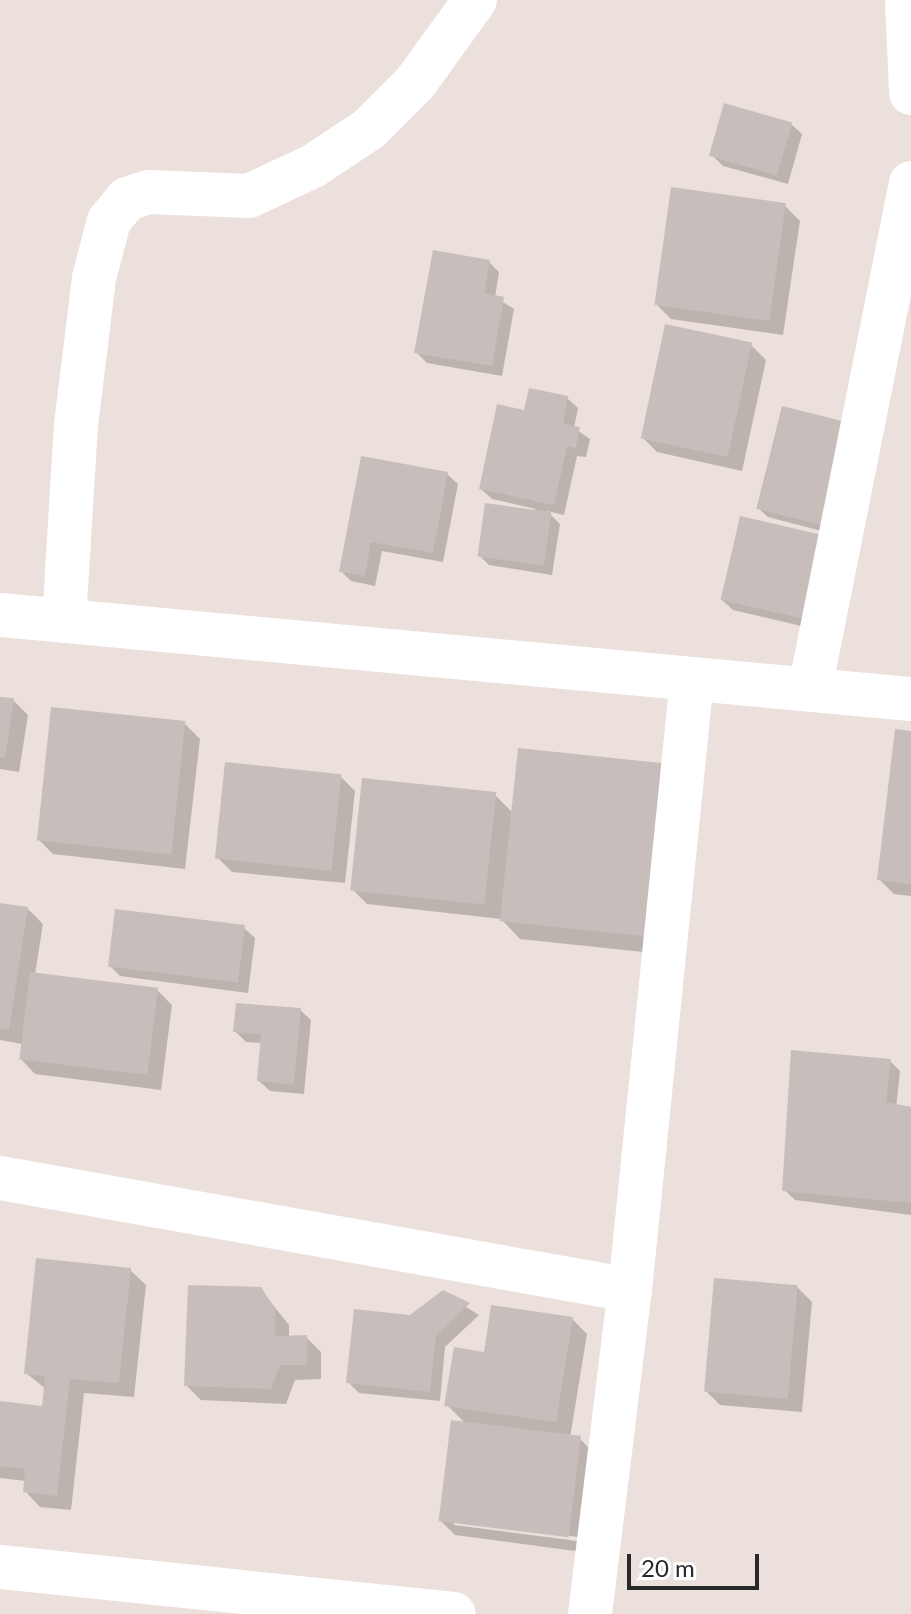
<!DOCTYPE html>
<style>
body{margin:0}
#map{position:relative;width:911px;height:1614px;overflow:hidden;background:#ebe0db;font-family:Lato,sans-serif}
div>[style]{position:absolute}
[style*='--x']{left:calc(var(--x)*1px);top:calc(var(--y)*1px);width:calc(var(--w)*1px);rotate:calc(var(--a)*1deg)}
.shadow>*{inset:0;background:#0003}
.building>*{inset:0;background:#c7bebb;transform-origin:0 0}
.minor>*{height:44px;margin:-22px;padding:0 22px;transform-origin:22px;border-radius:22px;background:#fff}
span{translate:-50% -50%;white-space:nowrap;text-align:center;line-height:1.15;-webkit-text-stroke:6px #fff;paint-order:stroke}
.scale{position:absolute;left:627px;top:1554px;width:132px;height:36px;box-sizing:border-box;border:4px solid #292929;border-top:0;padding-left:10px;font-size:24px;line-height:28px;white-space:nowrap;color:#292929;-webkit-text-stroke:6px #fff;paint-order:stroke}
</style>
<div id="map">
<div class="shadow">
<i style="clip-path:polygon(791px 124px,802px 134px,788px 184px,723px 166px,712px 155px)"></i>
<i style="clip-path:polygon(785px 206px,800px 221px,783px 335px,671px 319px,656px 304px)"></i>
<i style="clip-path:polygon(489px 262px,499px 272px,495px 297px,514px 309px,502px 376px,427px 363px,416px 352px)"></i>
<i style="clip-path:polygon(751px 345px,766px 360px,742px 471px,657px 452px,642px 437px)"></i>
<i style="clip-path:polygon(567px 398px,578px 408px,574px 428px,590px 439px,586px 457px,577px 456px,564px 515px,547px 511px,560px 524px,552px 575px,489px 565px,479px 555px,536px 509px,492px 499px,481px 489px,525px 412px)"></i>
<i style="clip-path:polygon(783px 408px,837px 535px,768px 517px,757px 507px)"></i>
<i style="clip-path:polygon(362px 458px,447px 474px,458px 484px,443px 562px,382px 551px,375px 586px,351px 581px,341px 571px)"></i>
<i style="clip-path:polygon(741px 518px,818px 630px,733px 610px,722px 600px)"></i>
<i style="clip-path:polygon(0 699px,13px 700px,28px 715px,19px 772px,0 769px)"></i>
<i style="clip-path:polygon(185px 724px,200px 739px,185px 869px,53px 854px,38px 839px)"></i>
<i style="clip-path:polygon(911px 733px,911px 896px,894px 894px,879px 879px)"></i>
<i style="clip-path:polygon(340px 776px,355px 791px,345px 883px,232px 872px,217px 857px)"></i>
<i style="clip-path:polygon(495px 795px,513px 813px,672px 955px,520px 939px,501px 919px,367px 904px,352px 889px)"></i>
<i style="clip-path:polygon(0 905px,28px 909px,43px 924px,35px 974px,157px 990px,172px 1005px,161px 1090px,35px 1074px,20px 1058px,22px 1044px,0 1040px)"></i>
<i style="clip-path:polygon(244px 928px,255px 938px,248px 993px,120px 976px,109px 965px)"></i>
<i style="clip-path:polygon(300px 1010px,311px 1020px,304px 1094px,270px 1091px,259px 1081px,262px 1043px,246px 1042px,235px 1031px)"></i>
<i style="clip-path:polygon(890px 1061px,900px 1071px,896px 1109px,911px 1111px,911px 1215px,795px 1200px,785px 1190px)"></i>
<i style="clip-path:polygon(130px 1270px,146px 1285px,134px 1397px,84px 1393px,71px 1510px,40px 1507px,25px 1491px,26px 1481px,0 1478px,0 1403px,43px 1408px,46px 1389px,26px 1373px)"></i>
<i style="clip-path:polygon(797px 1287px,812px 1302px,802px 1412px,720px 1405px,705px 1390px)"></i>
<i style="clip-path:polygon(260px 1289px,289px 1325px,289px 1337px,306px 1337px,321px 1352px,321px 1379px,295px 1380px,286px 1404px,201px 1400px,186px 1385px)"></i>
<i style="clip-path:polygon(443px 1293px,479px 1315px,445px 1347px,440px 1401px,359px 1393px,348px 1382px,411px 1317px)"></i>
<i style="clip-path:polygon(evenodd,572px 1319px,587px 1334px,570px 1438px,580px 1439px,595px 1454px,582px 1552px,455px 1535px,440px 1520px,466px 1424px,447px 1405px,572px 1319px,454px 1521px,578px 1537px,577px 1541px,454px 1525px,454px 1521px)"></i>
</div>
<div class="building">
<i style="left:724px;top:103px;width:71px;height:55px;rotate:16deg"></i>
<i style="left:671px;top:187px;width:116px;height:119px;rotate:8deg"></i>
<i style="clip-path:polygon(433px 250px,490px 260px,484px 293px,504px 297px,492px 366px,414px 353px)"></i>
<i style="left:665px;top:324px;width:89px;height:117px;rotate:12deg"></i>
<i style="clip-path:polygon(529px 388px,568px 396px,563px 424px,580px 427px,576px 448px,567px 446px,554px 505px,479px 489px,497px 404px,524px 410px)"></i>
<i style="left:782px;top:406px;width:74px;height:106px;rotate:14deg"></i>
<i style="clip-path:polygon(361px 456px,448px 472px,433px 553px,371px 542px,365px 576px,339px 572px)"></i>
<i style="left:485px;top:503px;width:67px;height:54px;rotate:8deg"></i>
<i style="left:740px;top:516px;width:90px;height:86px;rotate:13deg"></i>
<i style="clip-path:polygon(0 697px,14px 698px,5px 758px,0 757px)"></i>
<i style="left:51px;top:707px;width:135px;height:134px;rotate:6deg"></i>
<i style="clip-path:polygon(895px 729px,911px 731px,911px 884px,877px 880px)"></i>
<i style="left:518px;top:748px;width:156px;height:174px;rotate:6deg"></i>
<i style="left:225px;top:762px;width:117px;height:97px;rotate:6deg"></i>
<i style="left:362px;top:778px;width:135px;height:113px;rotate:6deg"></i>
<i style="clip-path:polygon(0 903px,28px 907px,9px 1030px,0 1029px)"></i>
<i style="left:115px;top:909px;width:131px;height:58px;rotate:7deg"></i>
<i style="left:30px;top:972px;width:129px;height:88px;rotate:7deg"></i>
<i style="clip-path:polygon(236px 1003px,301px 1008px,294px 1085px,257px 1081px,261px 1034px,233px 1032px)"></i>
<i style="clip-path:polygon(791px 1050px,891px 1059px,886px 1102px,911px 1107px,911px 1203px,782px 1191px)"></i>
<i style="clip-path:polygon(36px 1258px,131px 1268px,119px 1383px,70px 1379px,57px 1496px,23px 1492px,25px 1469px,0 1466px,0 1401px,42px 1406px,45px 1376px,24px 1374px)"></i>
<i style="left:714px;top:1278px;width:84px;height:114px;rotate:5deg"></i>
<i style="clip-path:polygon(188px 1285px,261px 1287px,275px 1309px,275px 1336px,307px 1335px,307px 1365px,280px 1365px,271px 1389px,184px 1386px)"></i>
<i style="clip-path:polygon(443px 1290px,470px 1303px,436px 1336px,430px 1392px,346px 1383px,354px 1309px,410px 1315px)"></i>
<i style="clip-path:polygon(491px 1305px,573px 1317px,556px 1422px,444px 1406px,454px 1347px,484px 1352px)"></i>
<i style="left:451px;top:1420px;width:131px;height:102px;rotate:7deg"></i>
</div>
<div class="minor">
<i style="--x:907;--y:0;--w:93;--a:87.5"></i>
<i style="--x:0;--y:615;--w:915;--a:5.27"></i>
<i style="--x:64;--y:621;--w:196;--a:-86.5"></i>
<i style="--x:76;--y:425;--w:148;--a:-83"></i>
<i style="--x:94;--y:278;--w:59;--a:-75.3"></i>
<i style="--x:109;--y:221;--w:28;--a:-51"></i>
<i style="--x:127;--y:199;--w:23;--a:-18"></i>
<i style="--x:149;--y:192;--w:100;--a:2.3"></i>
<i style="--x:249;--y:196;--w:71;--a:-25.1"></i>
<i style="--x:313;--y:166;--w:67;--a:-33.5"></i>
<i style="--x:369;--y:129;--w:65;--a:-45"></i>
<i style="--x:415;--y:83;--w:102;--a:-54.1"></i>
<i style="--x:810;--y:689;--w:516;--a:-78.71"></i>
<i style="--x:0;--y:1178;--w:640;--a:10.08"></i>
<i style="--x:0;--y:1567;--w:456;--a:5.9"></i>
<i style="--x:590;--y:1614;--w:326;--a:-83"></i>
<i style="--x:630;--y:1290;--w:614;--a:-84.21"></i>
</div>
<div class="scale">20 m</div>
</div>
